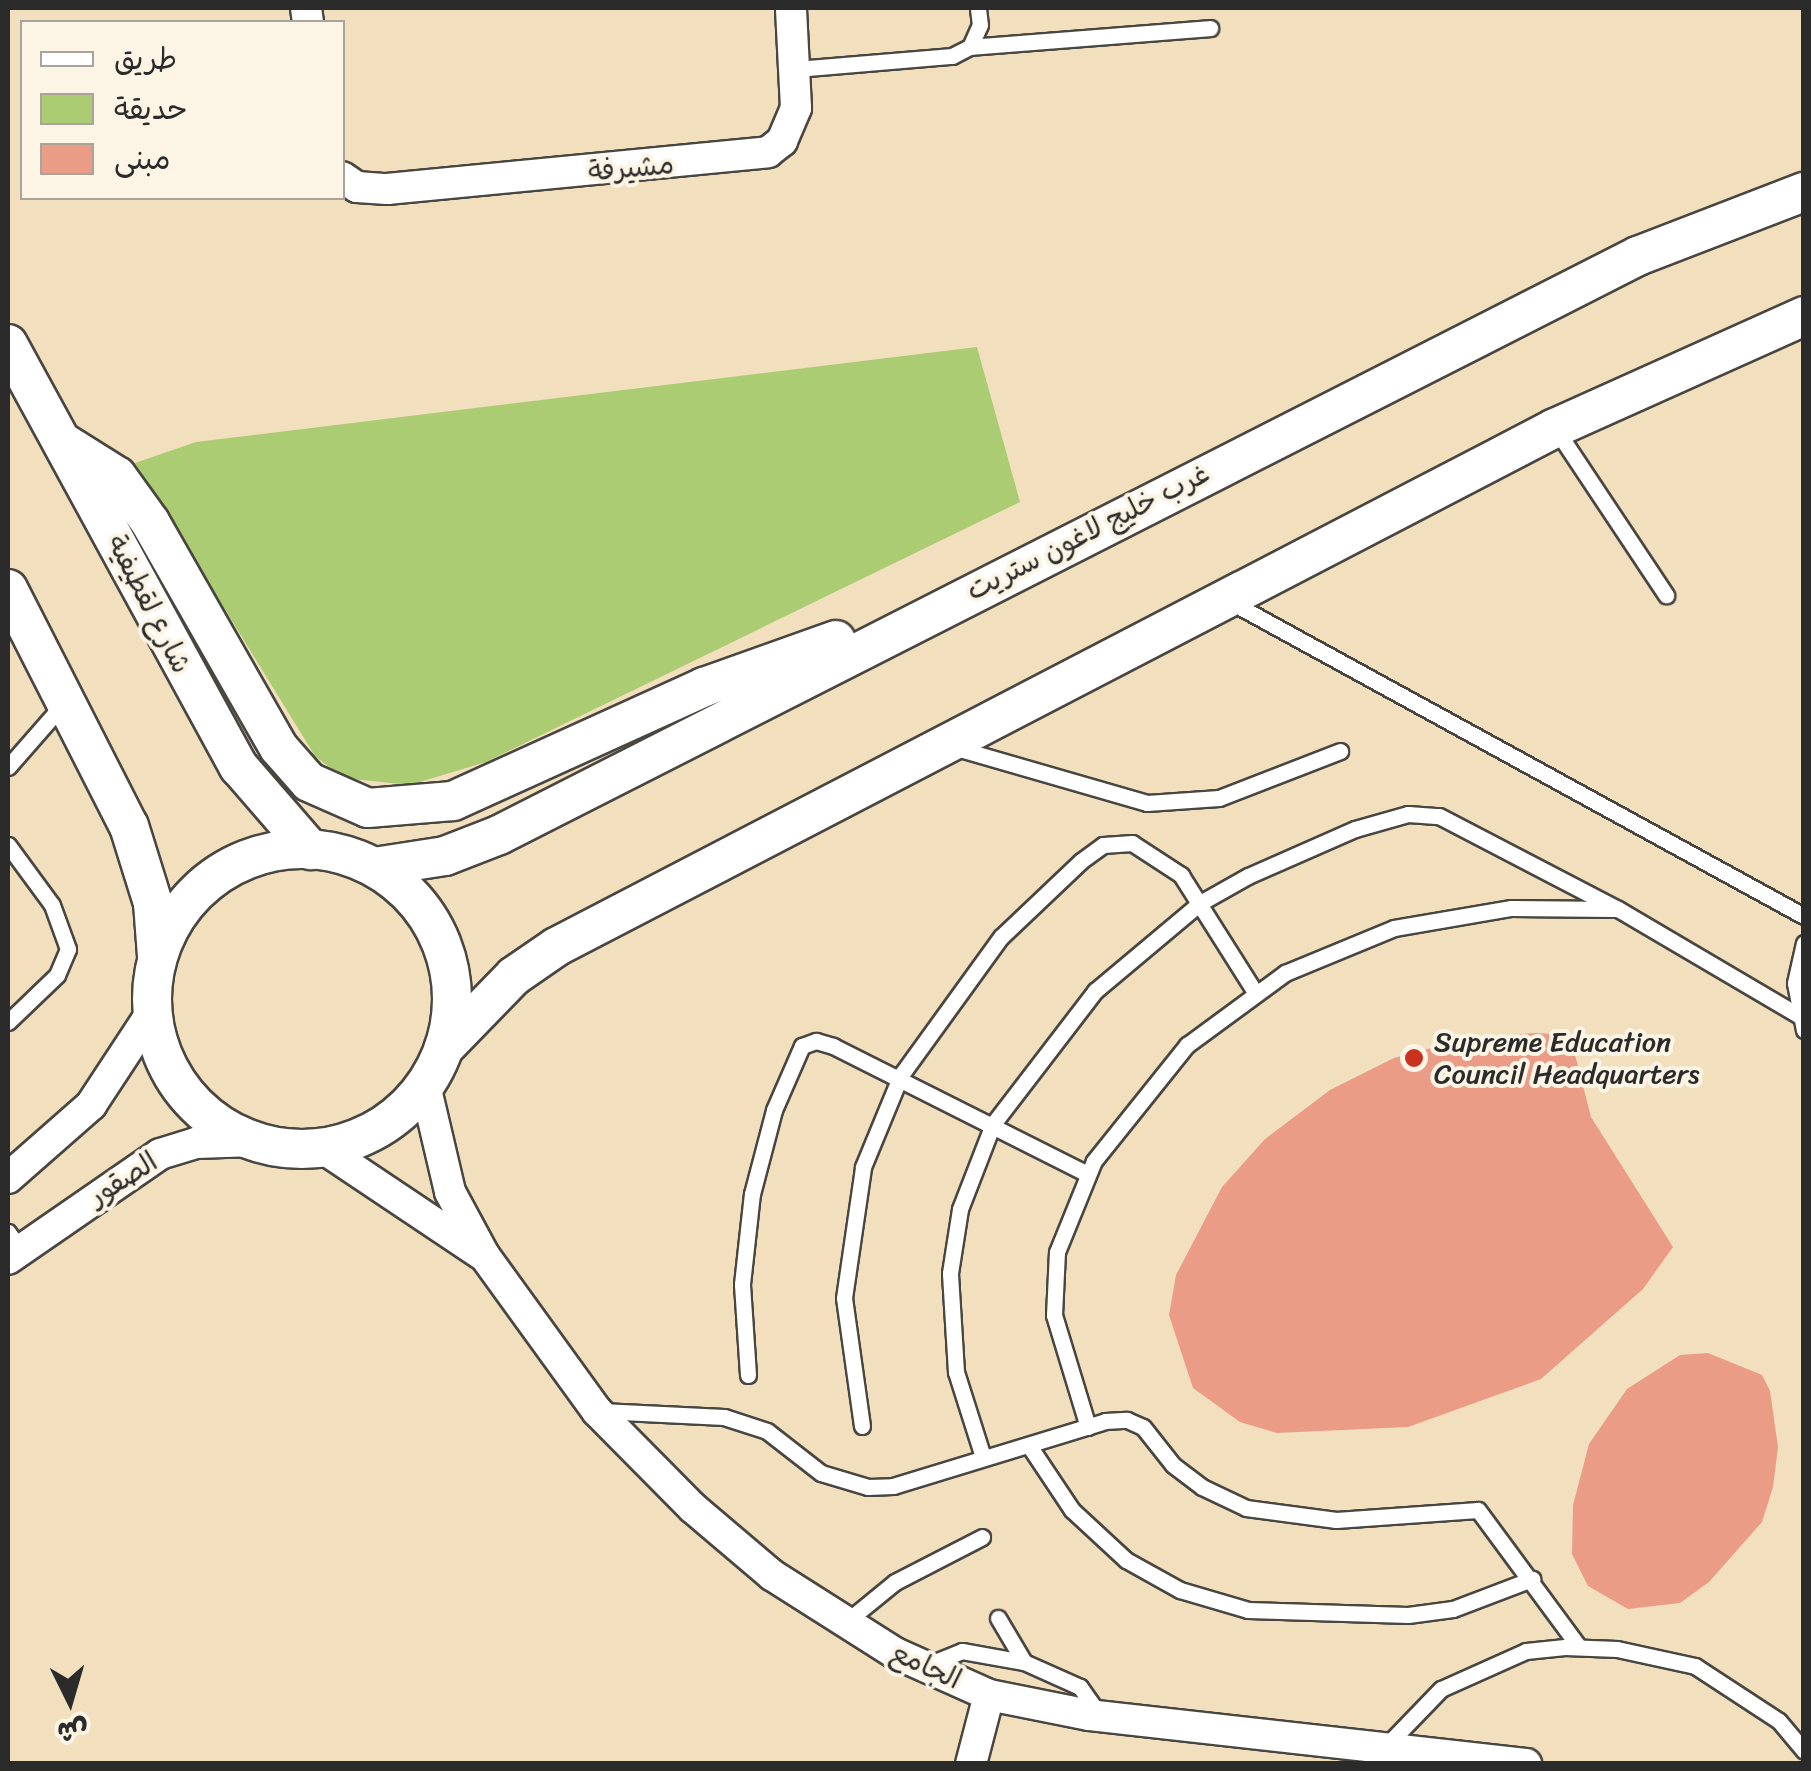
<!DOCTYPE html>
<meta charset="utf-8">
<style>
body{margin:0}
#map{position:relative;width:1811px;height:1771px;overflow:hidden;background:#f1dfbe;font-family:Sriracha,"Playpen Sans Arabic",sans-serif}
div>[style]{position:absolute}
[style*='--x']{left:calc(var(--x)*1px);top:calc(var(--y)*1px);width:calc(var(--w)*1px);rotate:calc(var(--a)*1deg)}
.green>*{inset:0;background:#accc74}
.building>*{inset:0;background:#eb9c87}
.roads{filter:drop-shadow(2px 0 #494641) drop-shadow(-2px 0 #494641) drop-shadow(0 2px #494641) drop-shadow(0 -2px #494641)}
.service>*{height:15px;margin:-7.5px;padding:0 7.5px;transform-origin:7.5px;border-radius:7.5px;background:#fff}
.minor>*{height:30px;margin:-15px;padding:0 15px;transform-origin:15px;border-radius:15px;background:#fff}
.tertiary>*{height:38px;margin:-19px;padding:0 19px;transform-origin:19px;border-radius:19px;background:#fff}
.tertiary>.ring{margin:-19px;padding:0;box-sizing:content-box;background:none;border:38px solid #fff;border-radius:50%}
.dots>*{width:28px;height:28px;translate:-50% -50%;box-sizing:border-box;border:5px solid #fcf5e5;border-radius:50%}
span{translate:-50% -50%;white-space:nowrap;text-align:center;line-height:1.15;-webkit-text-stroke:8px #fcf5e5;paint-order:stroke}
.street-label{font-size:28px;color:#2b2b2b}
.poi-label{font-size:28px;color:#2b2b2b}
.left{translate:0 -50%;text-align:left}
.frame{position:absolute;inset:0;border:10px solid #2b2b2b;pointer-events:none}
.legend{position:absolute;left:20px;top:20px;width:325px;height:180px;box-sizing:border-box;background:#fcf5e5;border:2px solid #a8a49b;margin:0;padding:12px 18px;list-style:none;font-size:30px;color:#2b2b2b}
.legend li{display:flex;align-items:center;gap:20px;height:50px}
.legend b{width:50px;border:2px solid #a8a49b}
.north{position:absolute;left:20px;top:1651px;width:100px;height:100px;-webkit-text-stroke:8px #fcf5e5;paint-order:stroke;rotate:175deg;font-size:28px;font-weight:700;line-height:40px;text-align:center;color:#2b2b2b}
.north::after{content:'';display:block;margin:auto;width:35px;height:45px;background:#2b2b2b;clip-path:polygon(50% 0,100% 100%,50% 72%,0 100%)}
</style>
<div id="map">
<div class="green">
<i style="clip-path:polygon(977px 347px,1020px 502px,486px 762px,410px 785px,343px 778px,315px 756px,135px 463px,196px 442px)"></i>
</div>
<div class="building">
<i style="clip-path:polygon(1535px 1033px,1570px 1035px,1591px 1117px,1673px 1247px,1643px 1289px,1541px 1379px,1408px 1427px,1277px 1433px,1240px 1422px,1193px 1388px,1169px 1315px,1176px 1275px,1222px 1187px,1265px 1139px,1330px 1090px,1394px 1058px,1468px 1038px)"></i>
<i style="clip-path:polygon(1708px 1353px,1762px 1375px,1770px 1391px,1778px 1447px,1773px 1487px,1762px 1522px,1709px 1582px,1680px 1603px,1628px 1609px,1588px 1586px,1572px 1554px,1573px 1505px,1589px 1444px,1627px 1389px,1680px 1355px)"></i>
</div>
<div class="roads">
<div class="service">
<i style="--x:970;--y:47;--w:241;--a:-4.5"></i>
<i style="--x:796;--y:69;--w:157;--a:-4.8"></i>
<i style="--x:952;--y:56;--w:20;--a:-27"></i>
<i style="--x:970;--y:47;--w:24;--a:-66"></i>
<i style="--x:980;--y:25;--w:17;--a:-97"></i>
<i style="--x:1555;--y:428;--w:201;--a:56.4"></i>
<i style="--x:1229;--y:601;--w:656;--a:28.72"></i>
<i style="--x:953;--y:747;--w:202;--a:16.1"></i>
<i style="--x:1147;--y:803;--w:72;--a:-4"></i>
<i style="--x:1219;--y:798;--w:130;--a:-21.2"></i>
<i style="--x:8;--y:767;--w:85;--a:-48.8"></i>
<i style="--x:8;--y:845;--w:74;--a:53.7"></i>
<i style="--x:52;--y:905;--w:47;--a:70"></i>
<i style="--x:68;--y:949;--w:28;--a:113"></i>
<i style="--x:57;--y:975;--w:68;--a:136.2"></i>
<i style="--x:1804;--y:943;--w:41;--a:102.7"></i>
<i style="--x:1795;--y:983;--w:48;--a:79.2"></i>
<i style="--x:8;--y:1232;--w:21;--a:55"></i>
<i style="--x:748;--y:1375;--w:91;--a:-93.8"></i>
<i style="--x:742;--y:1284;--w:91;--a:-83.7"></i>
<i style="--x:752;--y:1194;--w:87;--a:-75.3"></i>
<i style="--x:774;--y:1110;--w:70;--a:-66.4"></i>
<i style="--x:802;--y:1046;--w:15;--a:-20"></i>
<i style="--x:816;--y:1041;--w:18;--a:16"></i>
<i style="--x:833;--y:1046;--w:284;--a:26.7"></i>
<i style="--x:601;--y:1411;--w:123;--a:2.8"></i>
<i style="--x:724;--y:1417;--w:45;--a:18"></i>
<i style="--x:767;--y:1431;--w:68;--a:37.9"></i>
<i style="--x:821;--y:1473;--w:49;--a:16.6"></i>
<i style="--x:868;--y:1487;--w:25;--a:-2"></i>
<i style="--x:893;--y:1486;--w:222;--a:-17"></i>
<i style="--x:1105;--y:1421;--w:22;--a:-3"></i>
<i style="--x:1127;--y:1420;--w:17;--a:24"></i>
<i style="--x:1143;--y:1427;--w:48;--a:51.7"></i>
<i style="--x:1173;--y:1465;--w:36;--a:37"></i>
<i style="--x:1202;--y:1487;--w:49;--a:25.5"></i>
<i style="--x:1246;--y:1508;--w:91;--a:7.6"></i>
<i style="--x:1336;--y:1520;--w:142;--a:-4"></i>
<i style="--x:1478;--y:1510;--w:170;--a:53.6"></i>
<i style="--x:862;--y:1426;--w:129;--a:-98"></i>
<i style="--x:844;--y:1298;--w:132;--a:-81.7"></i>
<i style="--x:863;--y:1167;--w:100;--a:-67.6"></i>
<i style="--x:901;--y:1075;--w:170;--a:-54.1"></i>
<i style="--x:1001;--y:937;--w:110;--a:-43.5"></i>
<i style="--x:1081;--y:861;--w:27;--a:-36"></i>
<i style="--x:1103;--y:845;--w:29;--a:-4"></i>
<i style="--x:1132;--y:843;--w:59;--a:33.1"></i>
<i style="--x:1181;--y:875;--w:138;--a:57.7"></i>
<i style="--x:1088;--y:1427;--w:117;--a:-106.9"></i>
<i style="--x:1054;--y:1315;--w:63;--a:-87.3"></i>
<i style="--x:1057;--y:1252;--w:98;--a:-67.9"></i>
<i style="--x:1094;--y:1161;--w:149;--a:-51.3"></i>
<i style="--x:1187;--y:1045;--w:122;--a:-36.3"></i>
<i style="--x:1285;--y:973;--w:118;--a:-22.4"></i>
<i style="--x:1394;--y:928;--w:119;--a:-9.7"></i>
<i style="--x:1511;--y:908;--w:103;--a:0.6"></i>
<i style="--x:1030;--y:1447;--w:76;--a:56.3"></i>
<i style="--x:1072;--y:1510;--w:74;--a:42.8"></i>
<i style="--x:1126;--y:1560;--w:62;--a:29.1"></i>
<i style="--x:1180;--y:1590;--w:71;--a:16.4"></i>
<i style="--x:1248;--y:1610;--w:160;--a:1.8"></i>
<i style="--x:1408;--y:1615;--w:45;--a:-7.6"></i>
<i style="--x:1453;--y:1609;--w:85;--a:-20.8"></i>
<i style="--x:983;--y:1457;--w:89;--a:-107.6"></i>
<i style="--x:956;--y:1372;--w:99;--a:-93.5"></i>
<i style="--x:950;--y:1273;--w:65;--a:-81.1"></i>
<i style="--x:960;--y:1209;--w:91;--a:-68.8"></i>
<i style="--x:993;--y:1124;--w:168;--a:-52.5"></i>
<i style="--x:1095;--y:991;--w:137;--a:-40"></i>
<i style="--x:1200;--y:903;--w:55;--a:-29.4"></i>
<i style="--x:1248;--y:876;--w:117;--a:-23.7"></i>
<i style="--x:1355;--y:829;--w:55;--a:-15.8"></i>
<i style="--x:1408;--y:814;--w:31;--a:4"></i>
<i style="--x:1439;--y:816;--w:202;--a:27.5"></i>
<i style="--x:1618;--y:909;--w:209;--a:30.5"></i>
<i style="--x:998;--y:1618;--w:51;--a:59.4"></i>
<i style="--x:846;--y:1622;--w:63;--a:-39.2"></i>
<i style="--x:895;--y:1582;--w:98;--a:-27.3"></i>
<i style="--x:925;--y:1666;--w:40;--a:-22"></i>
<i style="--x:962;--y:1651;--w:63;--a:10.1"></i>
<i style="--x:1024;--y:1662;--w:61;--a:24.1"></i>
<i style="--x:1080;--y:1687;--w:35;--a:55"></i>
<i style="--x:1384;--y:1748;--w:82;--a:-46"></i>
<i style="--x:1441;--y:1689;--w:93;--a:-24.1"></i>
<i style="--x:1526;--y:1651;--w:39;--a:-6"></i>
<i style="--x:1565;--y:1647;--w:52;--a:2.2"></i>
<i style="--x:1617;--y:1649;--w:80;--a:12.3"></i>
<i style="--x:1695;--y:1666;--w:100;--a:33.2"></i>
<i style="--x:1779;--y:1721;--w:39;--a:50"></i>
</div>
<div class="minor">
<i style="--x:306;--y:8;--w:14;--a:82"></i>
<i style="--x:342;--y:177;--w:18;--a:34"></i>
<i style="--x:357;--y:187;--w:30;--a:4"></i>
<i style="--x:387;--y:189;--w:383;--a:-5.5"></i>
<i style="--x:768;--y:152;--w:18;--a:-38"></i>
<i style="--x:782;--y:141;--w:36;--a:-67"></i>
<i style="--x:796;--y:108;--w:100;--a:-92.9"></i>
<i style="--x:425;--y:1085;--w:110;--a:76.8"></i>
<i style="--x:450;--y:1192;--w:72;--a:61.6"></i>
<i style="--x:484;--y:1255;--w:193;--a:54.1"></i>
<i style="--x:597;--y:1411;--w:136;--a:45.3"></i>
<i style="--x:693;--y:1508;--w:104;--a:40.3"></i>
<i style="--x:772;--y:1575;--w:146;--a:32.4"></i>
<i style="--x:895;--y:1653;--w:103;--a:24.1"></i>
<i style="--x:989;--y:1695;--w:102;--a:11.3"></i>
<i style="--x:1089;--y:1715;--w:440;--a:6.4"></i>
<i style="--x:321;--y:1147;--w:192;--a:33.8"></i>
<i style="--x:8;--y:1178;--w:111;--a:-41.3"></i>
<i style="--x:91;--y:1105;--w:111;--a:-56.7"></i>
<i style="--x:8;--y:1259;--w:185;--a:-34.6"></i>
<i style="--x:160;--y:1154;--w:38;--a:-17"></i>
<i style="--x:196;--y:1143;--w:59;--a:-1.9"></i>
<i style="--x:971;--y:1764;--w:71;--a:-75.4"></i>
</div>
<div class="tertiary">
<i style="--x:8;--y:344;--w:482;--a:61.4"></i>
<i style="--x:239;--y:767;--w:110;--a:49.1"></i>
<i style="--x:64;--y:443;--w:62;--a:31.9"></i>
<i style="--x:117;--y:476;--w:57;--a:54.3"></i>
<i style="--x:150;--y:522;--w:260;--a:60.3"></i>
<i style="--x:279;--y:748;--w:45;--a:48.6"></i>
<i style="--x:309;--y:782;--w:64;--a:23.8"></i>
<i style="--x:368;--y:808;--w:85;--a:-4.7"></i>
<i style="--x:453;--y:801;--w:276;--a:-24.4"></i>
<i style="--x:704;--y:687;--w:140;--a:-19.6"></i>
<i style="--x:8;--y:589;--w:266;--a:63"></i>
<i style="--x:129;--y:826;--w:81;--a:72.7"></i>
<i style="--x:153;--y:903;--w:53;--a:85.7"></i>
<i class="ring" style="left:152px;top:849px;width:262px;height:262px"></i>
<i style="--x:374;--y:867;--w:72;--a:-8.8"></i>
<i style="--x:445;--y:856;--w:58;--a:-21.3"></i>
<i style="--x:499;--y:835;--w:1278;--a:-26.95"></i>
<i style="--x:1638;--y:256;--w:178;--a:-21.1"></i>
<i style="--x:444;--y:1048;--w:100;--a:-45.8"></i>
<i style="--x:514;--y:976;--w:51;--a:-34.6"></i>
<i style="--x:556;--y:947;--w:1126;--a:-27.45"></i>
<i style="--x:1555;--y:428;--w:273;--a:-24.2"></i>
</div>
</div>
<div class="dots">
<i style="left:1414px;top:1058px;background:#c8321e"></i>
</div>
<div class="street-label">
<span style="left:631px;top:168px;rotate:-5deg">مشيرفة</span>
<span style="left:1088px;top:532px;rotate:-27deg">غرب خليج لاغون ستريت</span>
<span style="left:149px;top:604px;rotate:63deg">شارع لقطيفية</span>
<span style="left:123px;top:1179px;rotate:-32deg">الصقور</span>
<span style="left:926px;top:1666px;rotate:25deg">الجامع</span>
</div>
<div class="poi-label">
<span class="left" style="left:1434px;top:1058px">Supreme Education<br>Council Headquarters</span>
</div>
<div class="frame"></div>
<ul class="legend">
<li><b style="height:12px;background:#fff"></b>طريق</li>
<li><b style="height:28px;background:#accc74"></b>حديقة</li>
<li><b style="height:28px;background:#eb9c87"></b>مبنى</li>
</ul>
<div class="north">ش</div>
</div>
